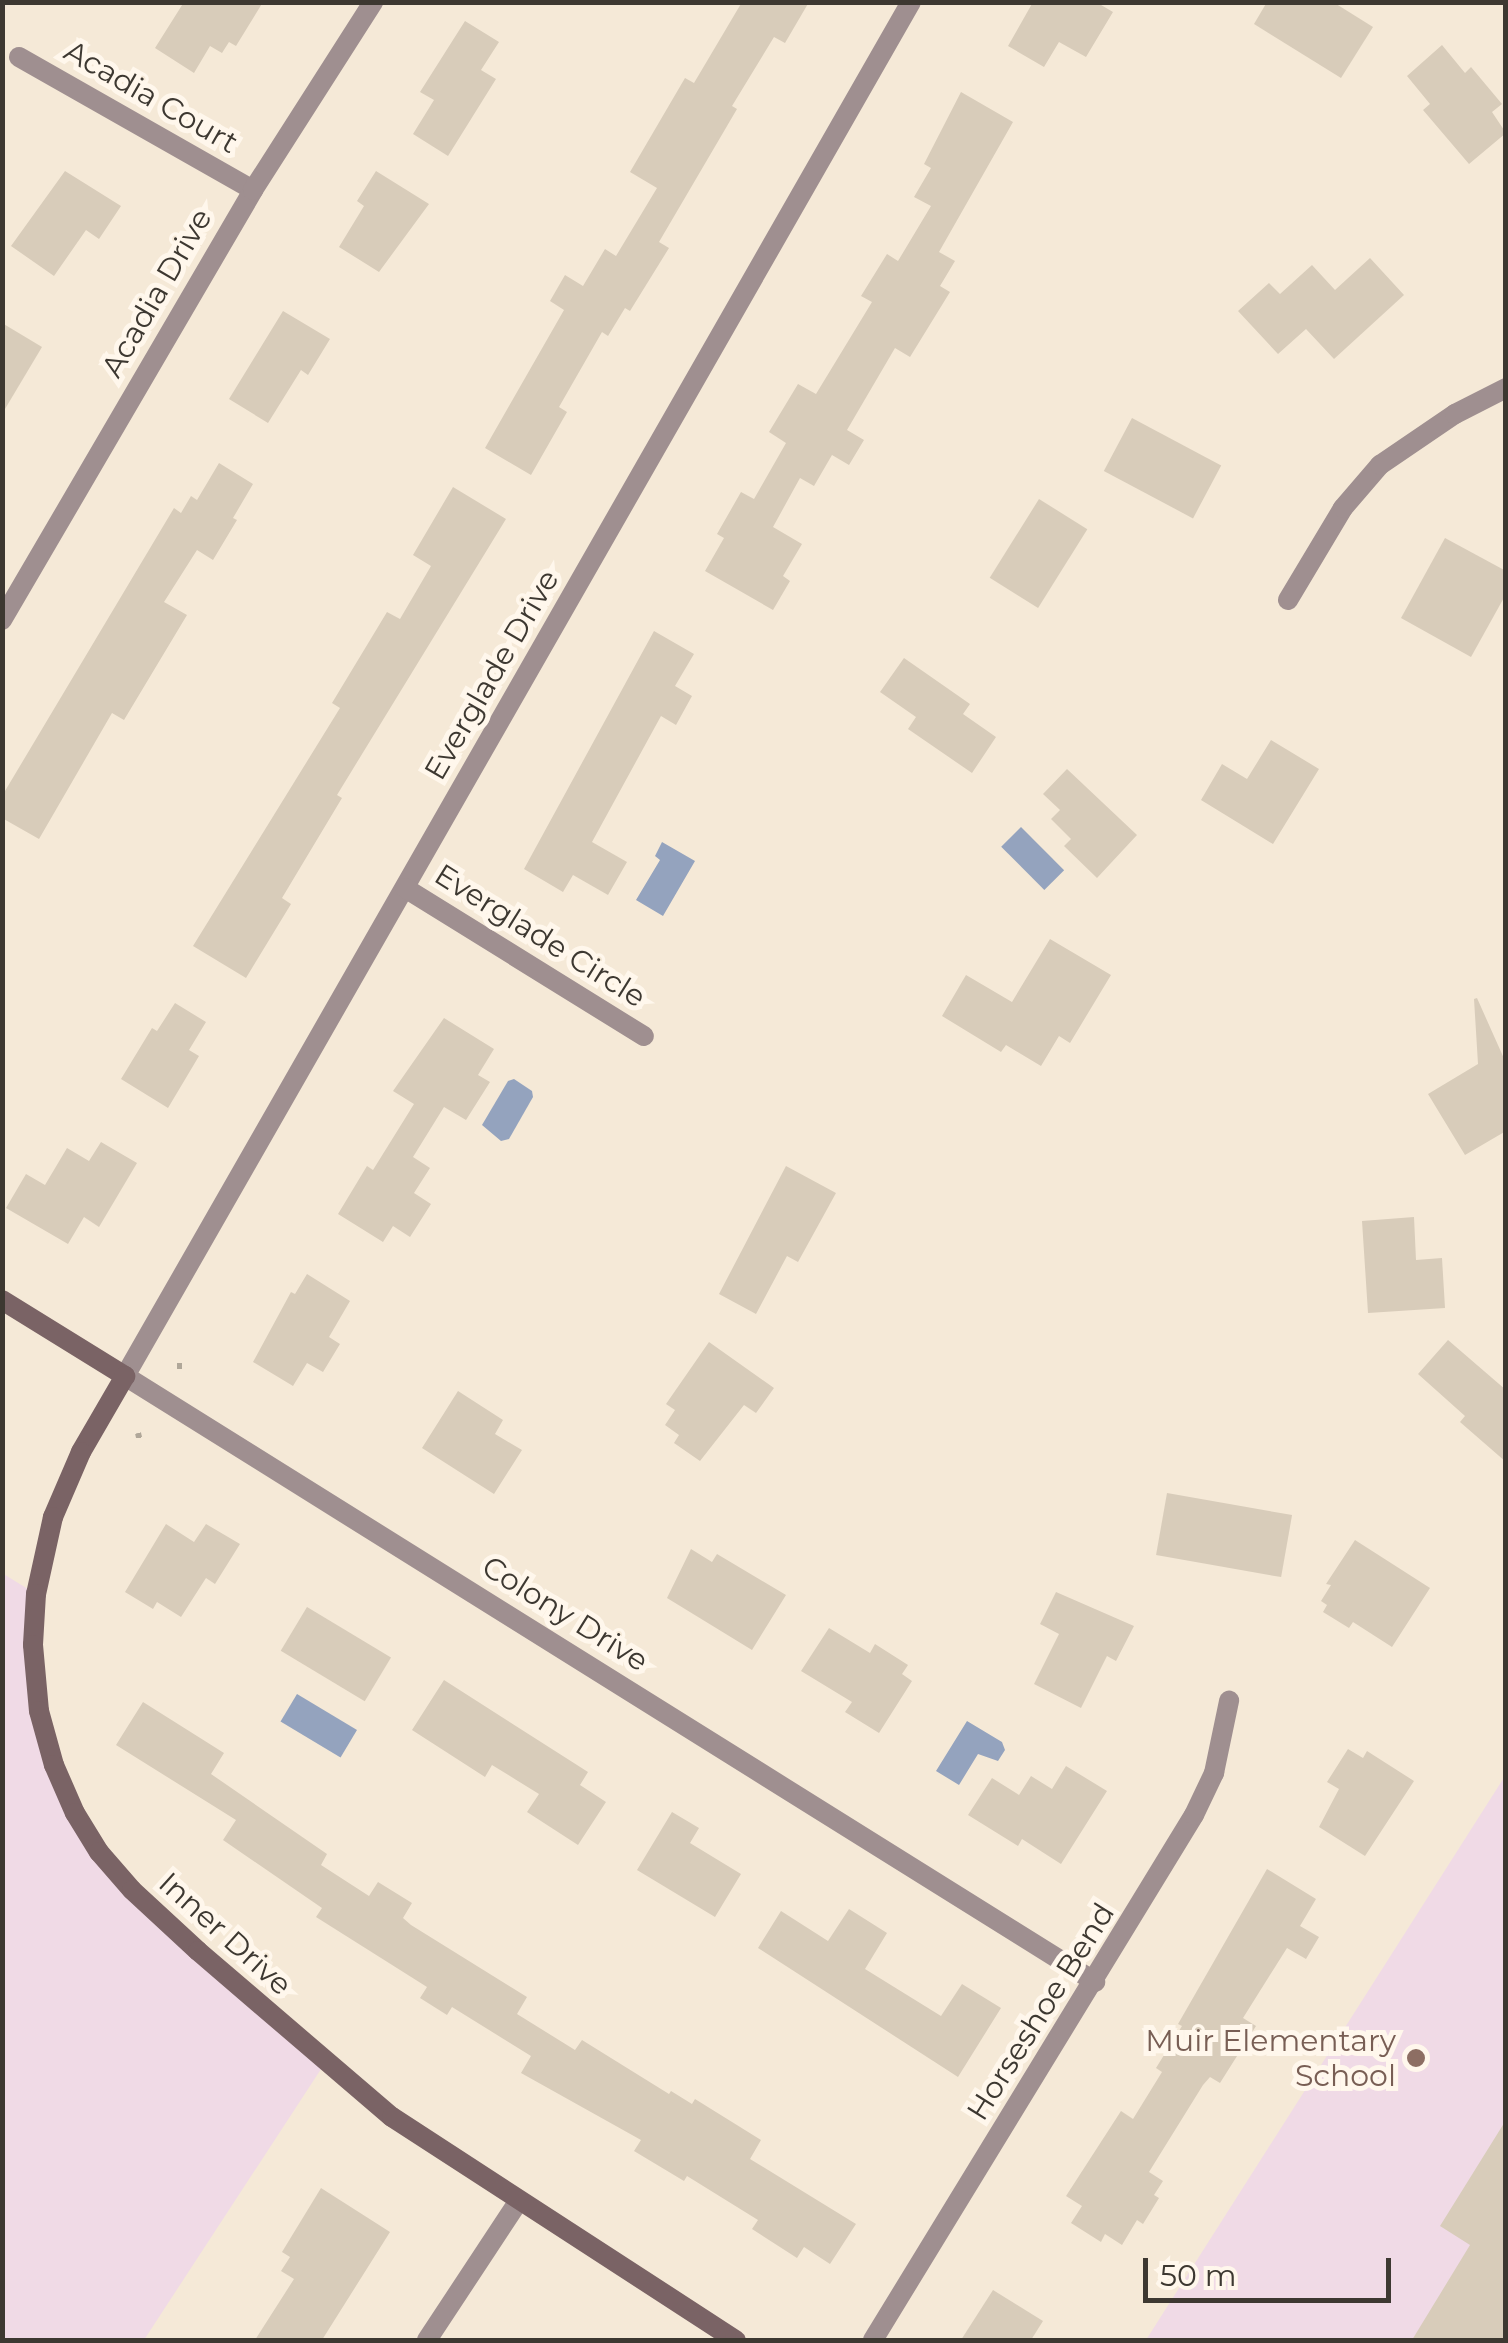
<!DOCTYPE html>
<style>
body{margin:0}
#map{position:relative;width:1508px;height:2343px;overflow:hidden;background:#f5e9d7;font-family:Montserrat,sans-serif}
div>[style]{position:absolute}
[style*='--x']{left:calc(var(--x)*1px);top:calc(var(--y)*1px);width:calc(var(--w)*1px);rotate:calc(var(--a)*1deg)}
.education>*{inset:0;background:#f0dae6}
.water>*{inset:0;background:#94a3be;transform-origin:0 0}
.building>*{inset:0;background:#d8ccba;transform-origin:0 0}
.path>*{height:6px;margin-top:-3px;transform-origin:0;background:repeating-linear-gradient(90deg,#b0a799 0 5px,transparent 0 10px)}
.street>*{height:20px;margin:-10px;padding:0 10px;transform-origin:10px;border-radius:10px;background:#9f8f90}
.secondary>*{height:20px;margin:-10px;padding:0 10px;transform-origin:10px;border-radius:10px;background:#7a6365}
.dots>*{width:28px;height:28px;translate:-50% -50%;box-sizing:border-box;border:5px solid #fff7ec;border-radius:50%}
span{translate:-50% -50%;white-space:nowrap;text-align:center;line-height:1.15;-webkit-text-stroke:10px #fff7ec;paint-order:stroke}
.street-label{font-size:30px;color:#3d3831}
.education-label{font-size:30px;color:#785e54}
.right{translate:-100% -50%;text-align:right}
.frame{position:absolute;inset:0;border:5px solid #3d3831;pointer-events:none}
.scale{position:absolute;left:1143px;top:2258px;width:248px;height:45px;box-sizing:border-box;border:5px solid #3d3831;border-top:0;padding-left:12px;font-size:30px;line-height:35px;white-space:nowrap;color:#3d3831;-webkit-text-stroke:8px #fff7ec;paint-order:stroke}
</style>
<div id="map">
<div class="education">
<i style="clip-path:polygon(2px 1573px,36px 1594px,39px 1711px,99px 1852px,325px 2063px,144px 2340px,3px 2340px)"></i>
<i style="clip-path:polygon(1505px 1776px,1505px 2340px,1146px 2340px)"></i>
</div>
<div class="water">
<i style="left:1021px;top:827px;width:61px;height:28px;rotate:45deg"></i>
<i style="clip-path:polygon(662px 842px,695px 861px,663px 916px,636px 900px,660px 860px,655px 856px)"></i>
<i style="clip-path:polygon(514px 1079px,532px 1091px,533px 1097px,509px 1139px,501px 1141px,482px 1125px,508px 1081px)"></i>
<i style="left:297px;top:1694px;width:70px;height:32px;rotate:31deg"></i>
<i style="clip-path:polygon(967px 1721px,1002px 1742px,1005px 1750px,998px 1761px,978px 1754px,959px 1785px,936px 1771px)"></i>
</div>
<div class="building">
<i style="clip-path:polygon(184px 2px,263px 2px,236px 46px,229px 42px,222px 53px,210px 46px,194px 73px,155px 48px)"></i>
<i style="clip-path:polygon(742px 2px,809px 2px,785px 43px,774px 37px,732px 106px,737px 109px,659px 242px,669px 248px,630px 311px,625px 308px,608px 336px,602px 332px,559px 407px,567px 412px,531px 475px,485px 448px,564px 310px,550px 301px,565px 275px,583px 286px,605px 249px,616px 256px,657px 188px,630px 172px,685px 78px,694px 83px)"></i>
<i style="clip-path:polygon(1033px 2px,1096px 2px,1113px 12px,1086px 57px,1059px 42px,1044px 67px,1008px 46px)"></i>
<i style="clip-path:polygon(1267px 2px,1333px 2px,1373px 27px,1341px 78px,1254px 24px)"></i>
<i style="clip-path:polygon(465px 21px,499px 42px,481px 70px,496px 79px,448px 156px,413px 134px,434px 100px,420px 92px)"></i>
<i style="clip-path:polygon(1442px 45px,1465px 73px,1471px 67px,1502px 104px,1492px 112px,1506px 133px,1469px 164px,1423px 110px,1430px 104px,1407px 76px)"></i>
<i style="clip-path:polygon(961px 92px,1013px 122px,939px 252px,955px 261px,940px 286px,950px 292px,910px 357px,895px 348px,847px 430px,864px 440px,849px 465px,832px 455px,814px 486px,800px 478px,773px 527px,802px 544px,783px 576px,790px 581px,773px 610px,705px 571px,724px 538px,717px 534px,741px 492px,754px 499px,786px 443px,769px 432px,798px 384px,816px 394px,872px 302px,861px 296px,887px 254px,898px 261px,931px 206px,914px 197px,931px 168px,924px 164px)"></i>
<i style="clip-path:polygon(65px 171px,121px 206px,99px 239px,86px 230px,54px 276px,11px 246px)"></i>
<i style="clip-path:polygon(376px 171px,429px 204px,379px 272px,339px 247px,364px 206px,357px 201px)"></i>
<i style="clip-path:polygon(1370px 258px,1404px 295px,1334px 359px,1306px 329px,1278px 354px,1238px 311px,1269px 283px,1280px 294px,1312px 265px,1335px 290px)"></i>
<i style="clip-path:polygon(283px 311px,330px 339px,308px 375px,301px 370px,268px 423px,229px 399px)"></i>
<i style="clip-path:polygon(2px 323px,42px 347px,2px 414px)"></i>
<i style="left:1132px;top:418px;width:101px;height:60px;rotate:28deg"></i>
<i style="clip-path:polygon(219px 463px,253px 484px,233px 518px,237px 520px,213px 560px,197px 550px,164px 602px,187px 615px,124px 720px,112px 713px,39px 839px,2px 818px,2px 796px,174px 508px,181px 513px,191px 496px,197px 500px)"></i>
<i style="clip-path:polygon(453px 487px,506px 519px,337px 795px,342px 798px,282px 898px,291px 904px,246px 978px,193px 946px,340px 708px,332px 703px,387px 612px,400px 619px,431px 566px,413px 555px)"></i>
<i style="left:1039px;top:499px;width:57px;height:93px;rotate:32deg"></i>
<i style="clip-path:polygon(1445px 538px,1506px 571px,1506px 594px,1471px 657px,1401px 618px)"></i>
<i style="clip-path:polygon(654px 631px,694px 654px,675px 686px,692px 696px,676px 725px,661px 716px,592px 842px,627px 862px,608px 895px,573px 875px,563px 892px,524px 869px)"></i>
<i style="clip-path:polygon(904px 658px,970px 704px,963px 714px,996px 737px,972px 773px,908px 729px,916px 717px,880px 692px)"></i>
<i style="clip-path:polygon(1271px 740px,1319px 769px,1273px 844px,1201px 800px,1222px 764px,1247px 779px)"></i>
<i style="clip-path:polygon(1067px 769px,1137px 835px,1097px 878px,1064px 846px,1071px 839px,1051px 819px,1060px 810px,1043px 794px)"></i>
<i style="clip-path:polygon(1050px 939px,1111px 975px,1070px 1043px,1059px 1036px,1041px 1066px,1006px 1045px,1001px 1052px,942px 1016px,966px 975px,1012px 1002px)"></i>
<i style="clip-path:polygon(1477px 998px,1506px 1063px,1506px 1131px,1465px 1155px,1428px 1094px,1478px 1064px,1474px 999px)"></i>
<i style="clip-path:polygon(175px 1003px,206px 1022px,189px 1050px,199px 1056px,168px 1108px,121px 1079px,152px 1028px,157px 1031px)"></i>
<i style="clip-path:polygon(444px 1018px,494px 1049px,478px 1075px,490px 1082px,466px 1120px,444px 1107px,413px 1157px,430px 1168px,414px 1193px,431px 1204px,410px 1237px,393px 1226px,383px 1242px,338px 1214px,367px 1166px,373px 1170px,414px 1104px,393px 1091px)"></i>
<i style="clip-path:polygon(101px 1142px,137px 1163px,99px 1227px,84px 1217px,68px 1244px,6px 1208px,26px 1174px,45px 1185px,67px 1148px,89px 1161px)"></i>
<i style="clip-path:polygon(786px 1166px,836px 1193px,798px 1262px,787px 1256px,756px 1314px,719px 1294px)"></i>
<i style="clip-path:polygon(1414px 1217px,1416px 1260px,1442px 1258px,1445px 1308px,1368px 1313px,1362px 1221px)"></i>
<i style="clip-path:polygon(307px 1274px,350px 1301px,329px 1337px,340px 1344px,323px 1372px,307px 1363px,293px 1386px,253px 1362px,291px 1292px,295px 1294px)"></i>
<i style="clip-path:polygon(1448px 1340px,1506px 1390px,1506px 1462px,1460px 1422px,1465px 1416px,1418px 1374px)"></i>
<i style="clip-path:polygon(709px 1342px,774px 1388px,756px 1413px,744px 1405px,700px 1461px,674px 1443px,679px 1435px,665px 1425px,675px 1410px,666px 1404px)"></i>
<i style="clip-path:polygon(458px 1391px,503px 1420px,495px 1434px,522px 1450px,494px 1494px,422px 1448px)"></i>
<i style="left:1167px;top:1493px;width:127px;height:63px;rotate:10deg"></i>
<i style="clip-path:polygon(166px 1524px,194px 1542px,206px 1524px,240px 1544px,215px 1584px,206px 1578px,181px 1617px,157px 1602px,153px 1609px,125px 1592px)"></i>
<i style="clip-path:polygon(1355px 1540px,1430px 1588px,1392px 1647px,1353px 1622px,1349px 1628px,1323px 1612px,1327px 1605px,1321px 1601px,1331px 1585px,1326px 1584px)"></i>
<i style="clip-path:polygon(691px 1549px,712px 1562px,717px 1554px,786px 1595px,752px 1650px,667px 1598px)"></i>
<i style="clip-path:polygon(1056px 1592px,1134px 1626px,1116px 1661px,1107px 1656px,1081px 1708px,1034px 1684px,1059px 1634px,1040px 1624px)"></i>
<i style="left:307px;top:1607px;width:98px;height:51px;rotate:31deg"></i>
<i style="clip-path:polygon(829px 1628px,870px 1653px,875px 1644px,908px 1665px,902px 1674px,912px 1681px,879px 1733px,845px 1712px,852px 1702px,801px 1671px)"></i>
<i style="clip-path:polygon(444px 1680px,588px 1772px,580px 1785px,606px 1802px,578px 1845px,527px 1812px,539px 1794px,492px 1765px,485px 1777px,412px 1730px)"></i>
<i style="clip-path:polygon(143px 1702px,224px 1753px,211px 1774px,327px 1854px,321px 1865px,369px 1896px,378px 1882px,412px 1903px,403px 1918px,411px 1925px,527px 1997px,517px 2014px,575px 2050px,582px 2040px,669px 2094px,671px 2091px,692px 2104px,695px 2099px,761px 2140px,750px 2159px,856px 2224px,830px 2264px,804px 2247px,797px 2258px,752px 2229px,758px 2220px,687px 2176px,684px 2181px,634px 2151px,641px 2140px,521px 2073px,531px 2056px,452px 2007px,447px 2015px,420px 1998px,427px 1987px,316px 1917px,322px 1908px,223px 1840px,236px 1820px,116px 1745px)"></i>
<i style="clip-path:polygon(1348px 1749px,1363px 1758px,1367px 1751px,1414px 1781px,1365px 1856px,1319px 1827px,1339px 1789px,1327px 1782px)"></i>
<i style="clip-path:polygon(1066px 1766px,1107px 1791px,1061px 1864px,1022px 1839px,1018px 1846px,968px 1815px,992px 1778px,1019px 1795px,1031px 1776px,1052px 1789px)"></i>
<i style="clip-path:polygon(672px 1812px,699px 1828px,690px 1843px,741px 1874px,715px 1917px,637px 1870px)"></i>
<i style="clip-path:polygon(1267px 1869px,1316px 1899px,1300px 1926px,1319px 1937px,1306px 1959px,1287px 1948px,1243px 2018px,1256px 2026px,1220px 2083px,1210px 2077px,1203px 2085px,1149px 2172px,1163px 2181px,1154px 2195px,1159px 2198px,1143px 2224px,1137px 2220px,1122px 2245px,1105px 2234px,1101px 2242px,1071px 2223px,1082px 2206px,1066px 2196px,1121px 2111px,1133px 2119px,1162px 2072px,1156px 2068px,1182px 2026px,1178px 2024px)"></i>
<i style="clip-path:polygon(849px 1909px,887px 1933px,865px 1969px,941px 2016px,962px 1984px,1001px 2008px,958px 2077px,758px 1948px,781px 1911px,828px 1941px)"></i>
<i style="clip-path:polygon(1506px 2120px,1506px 2340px,1412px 2340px,1470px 2245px,1440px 2226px)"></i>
<i style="clip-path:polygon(321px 2188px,390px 2232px,322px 2340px,255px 2340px,294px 2279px,281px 2271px,290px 2257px,282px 2252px)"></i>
<i style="clip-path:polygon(993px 2290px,1043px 2321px,1031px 2340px,961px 2340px)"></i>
</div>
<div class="path">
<i style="--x:177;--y:1366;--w:6;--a:0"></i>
<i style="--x:138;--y:1433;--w:9;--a:77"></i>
</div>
<div class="street">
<i style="--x:911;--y:2;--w:1583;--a:119.77"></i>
<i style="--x:125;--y:1376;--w:1144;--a:31.99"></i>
<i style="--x:19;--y:57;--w:269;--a:29.6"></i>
<i style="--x:1288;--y:600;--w:107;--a:-59.1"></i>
<i style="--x:1343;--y:508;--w:57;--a:-49.3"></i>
<i style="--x:1380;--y:465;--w:91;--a:-34.2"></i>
<i style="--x:1455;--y:414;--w:57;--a:-27"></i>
<i style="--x:2;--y:620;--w:498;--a:-59.7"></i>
<i style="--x:253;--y:190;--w:223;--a:-57.4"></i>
<i style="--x:405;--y:888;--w:281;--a:31.8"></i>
<i style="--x:427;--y:2340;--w:165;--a:-56.6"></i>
<i style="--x:873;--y:2340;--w:615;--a:-58.56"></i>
<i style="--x:1194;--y:1815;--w:47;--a:-64.5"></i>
<i style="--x:1214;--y:1773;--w:74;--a:-78.2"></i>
</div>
<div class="secondary">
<i style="--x:2;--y:1300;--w:145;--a:31.7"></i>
<i style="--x:125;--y:1376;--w:88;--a:120.1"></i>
<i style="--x:81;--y:1452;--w:71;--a:113.3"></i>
<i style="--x:53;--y:1517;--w:79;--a:102.4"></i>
<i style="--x:36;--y:1594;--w:51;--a:93.4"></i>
<i style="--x:33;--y:1645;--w:66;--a:84.8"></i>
<i style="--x:39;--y:1711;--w:56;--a:74.5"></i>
<i style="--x:54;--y:1765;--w:52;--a:66.4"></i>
<i style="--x:75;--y:1813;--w:46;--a:58.4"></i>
<i style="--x:99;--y:1852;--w:50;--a:49"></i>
<i style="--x:132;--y:1890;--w:90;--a:42.7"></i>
<i style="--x:198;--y:1951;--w:255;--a:40.6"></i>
<i style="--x:392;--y:2117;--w:410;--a:33"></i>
</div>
<div class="dots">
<i style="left:1416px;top:2058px;background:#8d6e63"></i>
</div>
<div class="street-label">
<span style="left:151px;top:97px;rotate:30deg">Acadia Court</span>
<span style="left:157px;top:293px;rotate:-60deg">Acadia Drive</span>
<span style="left:492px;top:675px;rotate:-60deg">Everglade Drive</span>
<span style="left:540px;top:936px;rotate:32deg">Everglade Circle</span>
<span style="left:565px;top:1614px;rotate:32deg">Colony Drive</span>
<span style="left:225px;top:1934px;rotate:42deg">Inner Drive</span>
<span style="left:1041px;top:2012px;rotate:-58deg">Horseshoe Bend</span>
</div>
<div class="education-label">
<span class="right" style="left:1396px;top:2058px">Muir Elementary<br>School</span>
</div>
<div class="frame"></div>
<div class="scale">50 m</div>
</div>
